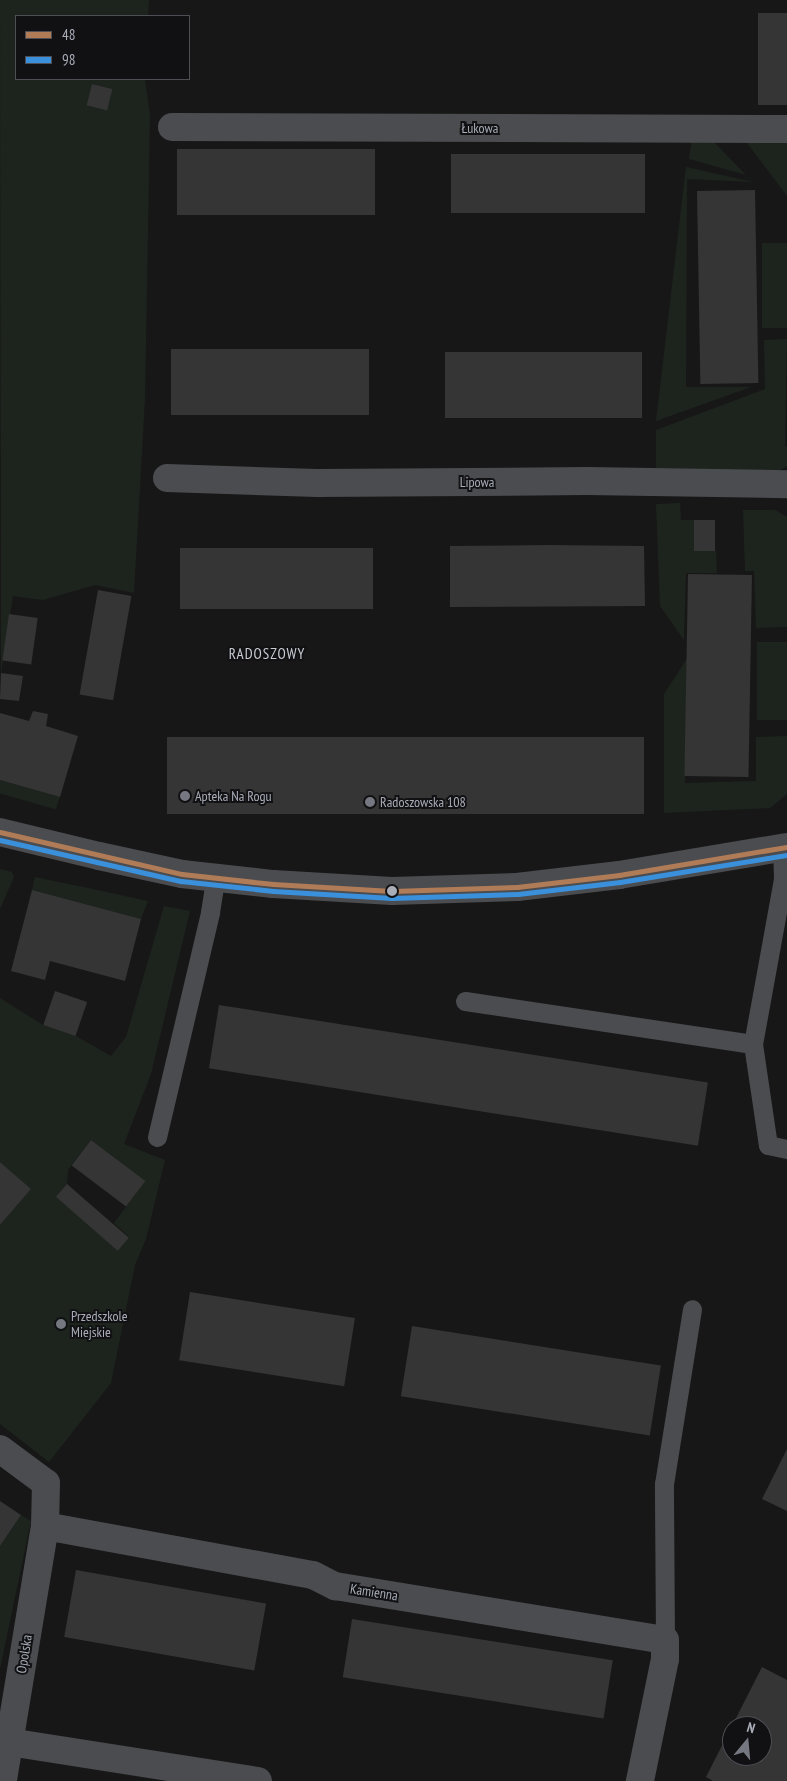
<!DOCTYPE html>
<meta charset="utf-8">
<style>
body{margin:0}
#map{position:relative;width:787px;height:1781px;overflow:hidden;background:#171717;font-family:"PT Sans Narrow",sans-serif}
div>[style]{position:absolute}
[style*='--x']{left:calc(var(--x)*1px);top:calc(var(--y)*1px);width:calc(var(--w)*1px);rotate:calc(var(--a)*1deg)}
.green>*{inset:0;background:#1d241e;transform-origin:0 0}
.building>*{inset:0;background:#353536;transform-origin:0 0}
.service>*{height:19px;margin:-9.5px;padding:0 9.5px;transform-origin:9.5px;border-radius:9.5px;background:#4b4c50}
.minor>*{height:28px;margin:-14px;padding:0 14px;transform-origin:14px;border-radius:14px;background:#4b4c50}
.tertiary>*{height:28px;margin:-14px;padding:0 14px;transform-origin:14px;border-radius:14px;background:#4b4c50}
.bus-1>*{height:5px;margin:-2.5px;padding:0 2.5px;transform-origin:2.5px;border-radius:2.5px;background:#b07c57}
.bus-2>*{height:5px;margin:-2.5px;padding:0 2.5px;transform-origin:2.5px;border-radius:2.5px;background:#3a90db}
.dots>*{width:14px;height:14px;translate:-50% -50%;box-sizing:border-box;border:2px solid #111113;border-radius:50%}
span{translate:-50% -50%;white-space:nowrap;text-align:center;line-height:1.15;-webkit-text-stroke:4px #111113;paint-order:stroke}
.street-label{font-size:14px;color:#a8adb8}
.poi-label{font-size:14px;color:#a8adb8}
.left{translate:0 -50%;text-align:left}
.neighbourhood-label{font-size:15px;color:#c9ccd4;letter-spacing:1px}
.legend{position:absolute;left:15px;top:15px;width:175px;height:65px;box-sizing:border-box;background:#111113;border:1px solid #4d4f55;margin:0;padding:6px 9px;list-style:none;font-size:15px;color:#a8adb8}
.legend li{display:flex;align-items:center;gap:10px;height:25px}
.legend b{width:25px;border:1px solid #4d4f55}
.north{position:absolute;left:722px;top:1716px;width:50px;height:50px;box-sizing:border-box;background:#111113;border:1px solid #4d4f55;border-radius:50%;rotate:17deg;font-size:14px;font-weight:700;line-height:20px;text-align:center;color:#a8adb8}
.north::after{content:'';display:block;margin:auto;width:18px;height:22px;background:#757880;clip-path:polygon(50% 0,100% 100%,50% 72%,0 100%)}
</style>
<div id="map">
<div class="green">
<i style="clip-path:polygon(evenodd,0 0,149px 0,148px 16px,16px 16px,16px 79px,145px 79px,150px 115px,145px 399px,134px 593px,95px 585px,43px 600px,13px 596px,1px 673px,0 0,92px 84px,112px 89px,106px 110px,87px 105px,92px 84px)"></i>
<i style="clip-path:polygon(741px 135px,787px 140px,787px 196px,769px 172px)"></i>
<i style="clip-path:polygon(692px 137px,710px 138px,746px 175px,689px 159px)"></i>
<i style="clip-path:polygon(686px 167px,753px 182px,687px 179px,686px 387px,751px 387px,656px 421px)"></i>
<i style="left:762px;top:243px;width:25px;height:85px"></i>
<i style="clip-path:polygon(787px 339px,785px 446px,787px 447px,787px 466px,779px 471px,656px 471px,656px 430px,765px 389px,764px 340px)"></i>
<i style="clip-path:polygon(680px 503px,681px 520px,694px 520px,694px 551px,716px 551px,717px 573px,686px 573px,684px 640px,660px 606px,656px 504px)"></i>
<i style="clip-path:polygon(743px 510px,775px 510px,787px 517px,787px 627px,756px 628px,754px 571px,745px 571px)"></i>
<i style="left:787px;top:642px;width:78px;height:30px;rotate:90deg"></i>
<i style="clip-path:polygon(688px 657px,685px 783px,756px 781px,756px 737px,787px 736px,787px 794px,770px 808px,664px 813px,664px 694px)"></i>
<i style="left:0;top:780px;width:62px;height:13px;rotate:16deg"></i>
<i style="clip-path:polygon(0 869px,12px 872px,14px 877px,0 909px)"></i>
<i style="clip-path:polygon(35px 877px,88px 888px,148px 901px,141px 919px,32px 890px)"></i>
<i style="clip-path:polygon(evenodd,164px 906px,190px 911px,151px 1074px,124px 1144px,165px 1160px,146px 1239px,135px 1265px,111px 1383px,49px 1462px,0 1424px,0 1225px,31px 1189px,0 1162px,0 998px,43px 1025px,76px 1036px,111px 1056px,126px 1037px,164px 906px,91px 1140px,145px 1181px,114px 1223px,129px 1237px,119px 1249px,56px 1197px,67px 1184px,68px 1170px,91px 1140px)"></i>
<i style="clip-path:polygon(21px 1515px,31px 1521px,0 1669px,0 1546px)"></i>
</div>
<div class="building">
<i style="left:758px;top:13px;width:29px;height:92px"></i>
<i style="left:92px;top:84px;width:21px;height:22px;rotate:14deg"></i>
<i style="left:375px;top:149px;width:66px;height:198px;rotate:90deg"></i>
<i style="left:451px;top:154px;width:194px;height:59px"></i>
<i style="left:755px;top:190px;width:193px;height:58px;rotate:89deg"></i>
<i style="left:171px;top:349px;width:198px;height:66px"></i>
<i style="left:445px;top:352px;width:197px;height:66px"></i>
<i style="left:694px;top:520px;width:21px;height:31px"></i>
<i style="clip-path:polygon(548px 545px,644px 546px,645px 606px,450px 607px,450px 546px)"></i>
<i style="left:373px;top:548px;width:61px;height:193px;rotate:90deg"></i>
<i style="left:688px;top:574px;width:64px;height:202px;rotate:1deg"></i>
<i style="left:98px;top:590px;width:34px;height:106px;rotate:10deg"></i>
<i style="left:9px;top:614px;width:29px;height:47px;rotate:8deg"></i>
<i style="clip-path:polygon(1px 673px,23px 676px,19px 701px,0 699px)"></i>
<i style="clip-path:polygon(33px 711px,48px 714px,46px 726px,78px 736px,60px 797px,0 780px,0 713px,29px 721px)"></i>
<i style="left:644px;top:737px;width:77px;height:477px;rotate:90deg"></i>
<i style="clip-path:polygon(32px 890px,141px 919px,125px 981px,50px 961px,45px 980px,11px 971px)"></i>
<i style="left:55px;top:991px;width:34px;height:36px;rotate:19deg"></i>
<i style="left:219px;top:1005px;width:495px;height:64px;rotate:9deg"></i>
<i style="left:91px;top:1140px;width:68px;height:32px;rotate:37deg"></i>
<i style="clip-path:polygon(0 1162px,31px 1189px,0 1225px)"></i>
<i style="left:67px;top:1184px;width:82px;height:17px;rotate:41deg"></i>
<i style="left:190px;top:1292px;width:167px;height:69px;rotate:9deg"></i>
<i style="left:412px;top:1326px;width:252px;height:71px;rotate:9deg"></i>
<i style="clip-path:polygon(787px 1449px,787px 1511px,762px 1499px)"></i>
<i style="clip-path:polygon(0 1501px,21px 1515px,0 1546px)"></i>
<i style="left:76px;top:1570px;width:193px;height:68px;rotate:10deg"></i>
<i style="left:352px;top:1619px;width:264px;height:59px;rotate:9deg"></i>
<i style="clip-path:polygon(evenodd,762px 1667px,787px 1680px,787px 1781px,713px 1781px,706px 1777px,762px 1667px,732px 1726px,762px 1726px,762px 1756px,732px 1756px,732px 1726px)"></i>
</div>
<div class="service">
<i style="--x:782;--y:848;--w:31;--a:88"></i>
<i style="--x:783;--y:879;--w:168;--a:100.3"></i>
<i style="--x:753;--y:1044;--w:102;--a:81.6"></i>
<i style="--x:768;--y:1145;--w:19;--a:12"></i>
<i style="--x:465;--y:1001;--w:291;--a:8.5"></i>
<i style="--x:157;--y:1137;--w:231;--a:-76.7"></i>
<i style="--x:210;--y:912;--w:33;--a:-81"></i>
<i style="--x:665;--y:1640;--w:156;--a:-90.4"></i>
<i style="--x:664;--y:1484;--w:177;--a:-80.9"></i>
</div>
<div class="minor">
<i style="--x:172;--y:127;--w:615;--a:0.19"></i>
<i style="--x:167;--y:478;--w:150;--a:1.9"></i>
<i style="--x:317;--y:483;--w:270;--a:-0.4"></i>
<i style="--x:587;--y:481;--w:200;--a:0.9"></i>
<i style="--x:0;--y:1449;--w:57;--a:36.5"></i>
<i style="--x:46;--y:1483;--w:43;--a:91.3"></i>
<i style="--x:45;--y:1526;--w:258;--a:99.4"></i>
<i style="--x:45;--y:1526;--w:272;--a:10.4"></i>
<i style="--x:313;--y:1575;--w:25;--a:27"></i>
<i style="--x:335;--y:1586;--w:334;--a:9.3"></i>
<i style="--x:665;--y:1640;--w:19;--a:90"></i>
<i style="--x:665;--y:1659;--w:125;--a:101.6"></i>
<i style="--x:9;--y:1742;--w:252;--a:8.9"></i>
</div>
<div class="tertiary">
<i style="--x:0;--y:832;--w:102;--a:13.6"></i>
<i style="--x:99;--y:856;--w:85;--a:12.2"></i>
<i style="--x:182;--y:874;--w:92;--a:6.3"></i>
<i style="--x:273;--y:884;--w:119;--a:3.4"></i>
<i style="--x:392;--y:891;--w:125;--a:-1.8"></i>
<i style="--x:517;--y:887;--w:103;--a:-6.7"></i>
<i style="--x:619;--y:875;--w:170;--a:-9.5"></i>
</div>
<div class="bus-1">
<i style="--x:0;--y:832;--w:187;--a:13"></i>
<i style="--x:182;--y:874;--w:92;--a:6.3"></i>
<i style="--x:273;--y:884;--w:119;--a:3.4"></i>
<i style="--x:392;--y:891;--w:125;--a:-1.8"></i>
<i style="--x:517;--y:887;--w:103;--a:-6.7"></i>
<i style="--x:619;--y:875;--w:170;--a:-9.5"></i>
</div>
<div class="bus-2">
<i style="--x:0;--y:840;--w:186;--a:12.8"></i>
<i style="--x:181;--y:881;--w:93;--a:6.2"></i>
<i style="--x:273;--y:891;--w:119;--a:3.4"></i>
<i style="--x:392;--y:898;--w:126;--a:-1.8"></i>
<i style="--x:518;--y:894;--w:103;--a:-6.7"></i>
<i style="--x:620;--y:882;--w:169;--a:-9.2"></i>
</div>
<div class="dots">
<i style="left:185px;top:796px;background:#757880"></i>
<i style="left:370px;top:802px;background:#757880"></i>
<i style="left:392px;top:891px;background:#a8adb8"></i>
<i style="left:61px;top:1324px;background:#757880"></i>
</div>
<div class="street-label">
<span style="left:480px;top:128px">Łukowa</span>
<span style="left:477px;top:482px">Lipowa</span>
<span style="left:374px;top:1592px;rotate:9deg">Kamienna</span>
<span style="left:24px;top:1654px;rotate:-81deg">Opolska</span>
</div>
<div class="poi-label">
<span class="left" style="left:195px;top:796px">Apteka Na Rogu</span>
<span class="left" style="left:380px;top:802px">Radoszowska 108</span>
<span class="left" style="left:71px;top:1324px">Przedszkole<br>Miejskie</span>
</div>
<div class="neighbourhood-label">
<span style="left:267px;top:654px">RADOSZOWY</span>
</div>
<ul class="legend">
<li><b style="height:6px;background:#b07c57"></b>48</li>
<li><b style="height:6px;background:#3a90db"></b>98</li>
</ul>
<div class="north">N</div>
</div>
